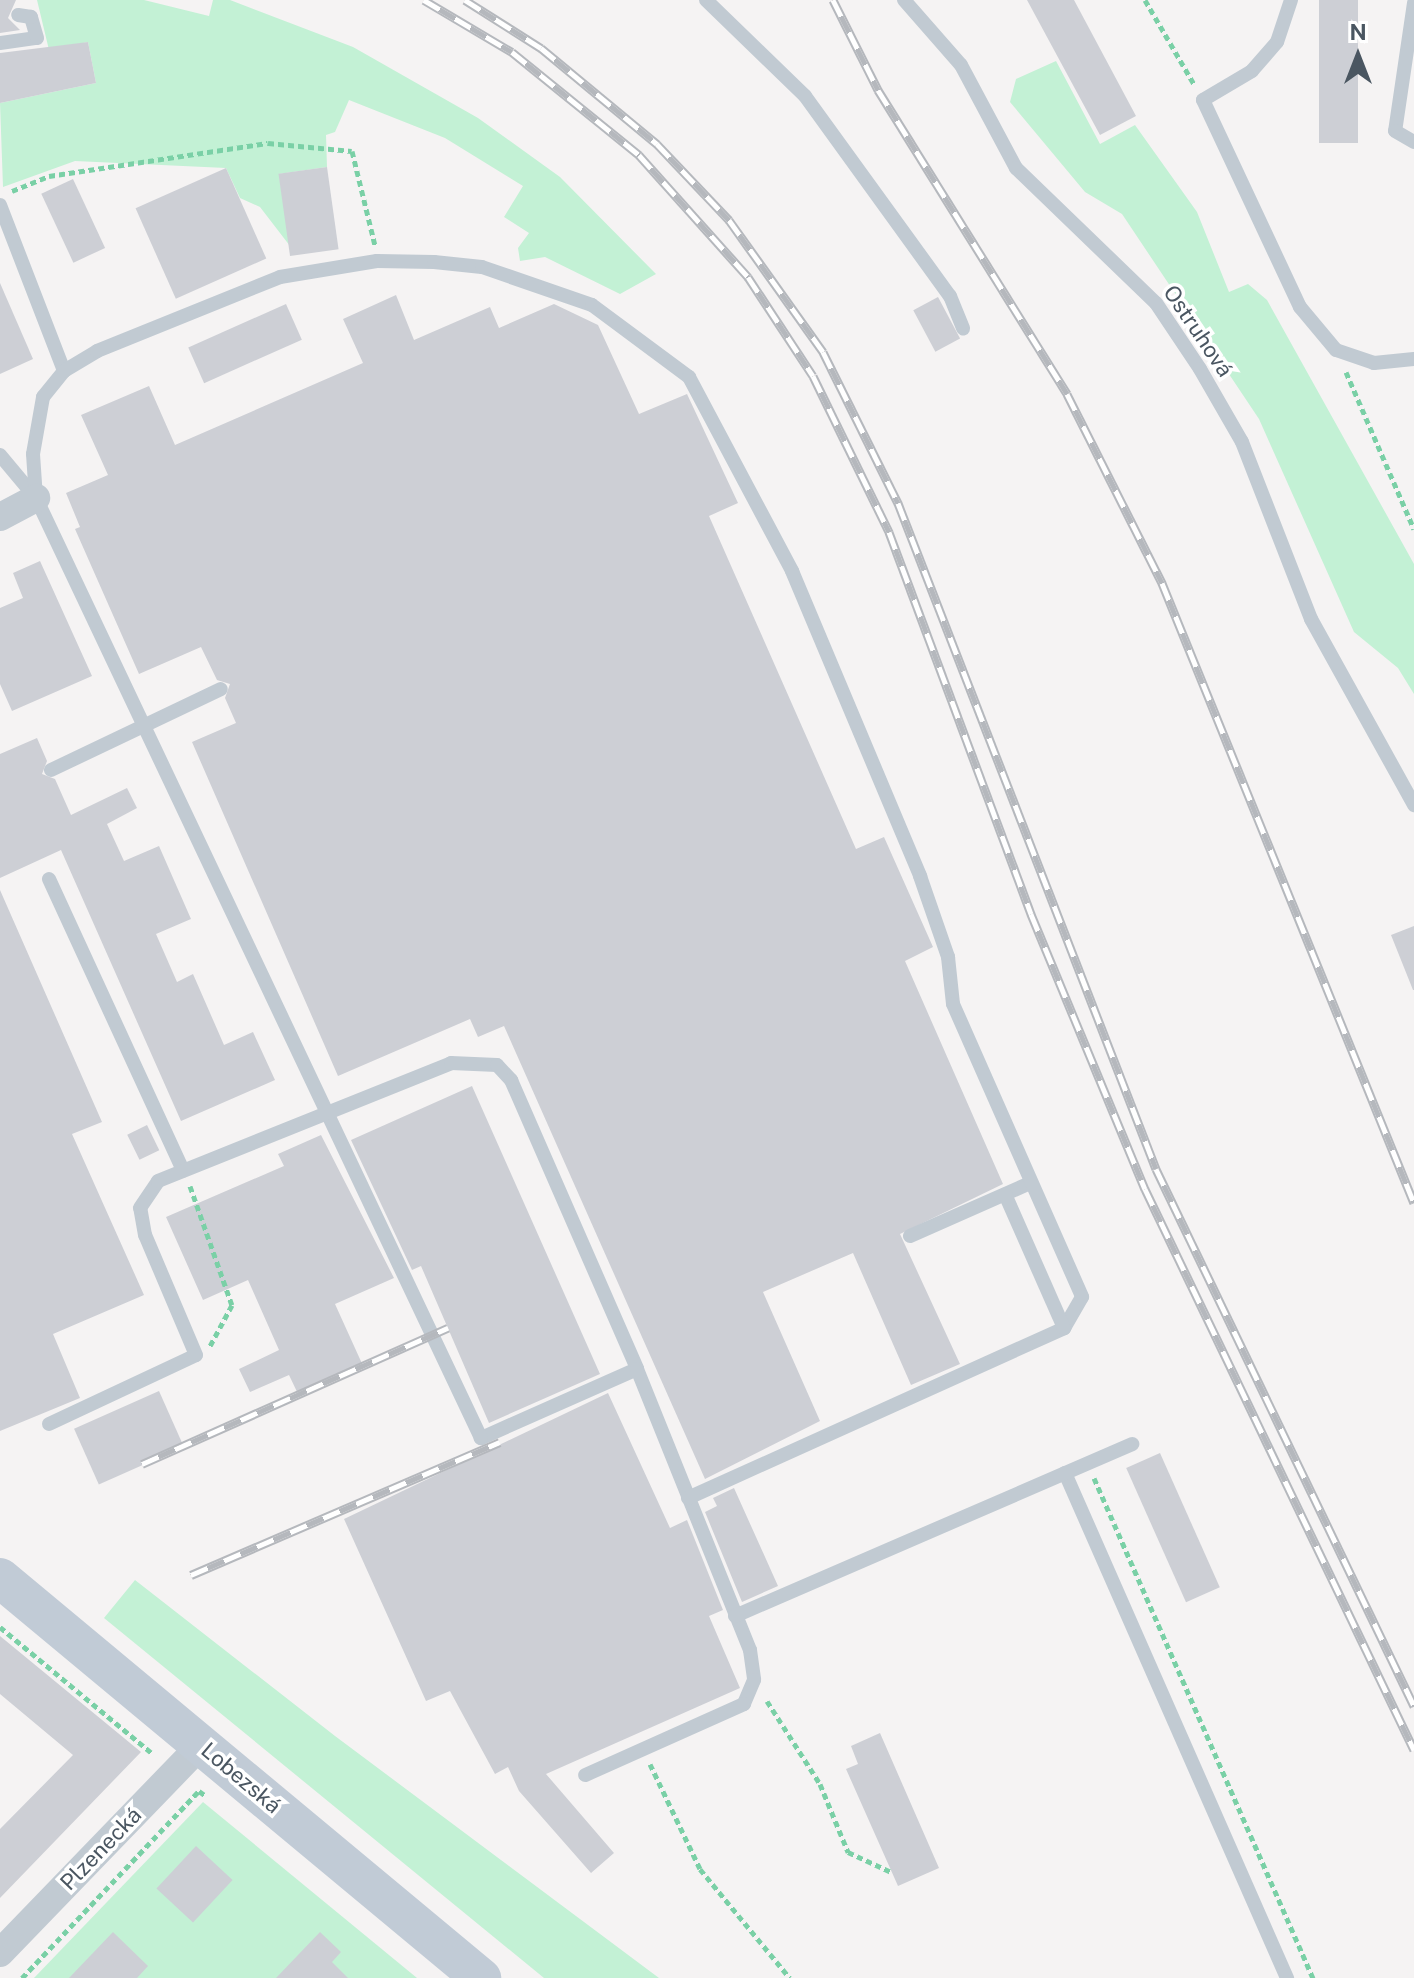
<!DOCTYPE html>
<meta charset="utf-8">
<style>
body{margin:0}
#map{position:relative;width:1414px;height:1978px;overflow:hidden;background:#f5f3f3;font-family:"Public Sans",sans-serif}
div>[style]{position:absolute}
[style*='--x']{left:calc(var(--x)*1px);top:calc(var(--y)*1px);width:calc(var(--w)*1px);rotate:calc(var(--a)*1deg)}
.green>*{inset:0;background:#c3f1d5}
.building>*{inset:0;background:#cdcfd5;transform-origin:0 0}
.path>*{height:5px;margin-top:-2.5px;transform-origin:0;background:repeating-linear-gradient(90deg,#7ad0a6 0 6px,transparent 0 10px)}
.lane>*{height:14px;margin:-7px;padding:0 7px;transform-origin:7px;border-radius:7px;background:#c1cad2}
.street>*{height:28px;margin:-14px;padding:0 14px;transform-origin:14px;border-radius:14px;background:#c1cad2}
.secondary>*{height:40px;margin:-20px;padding:0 20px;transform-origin:20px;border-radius:20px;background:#c1cbd6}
.rail>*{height:9px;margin-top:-4.5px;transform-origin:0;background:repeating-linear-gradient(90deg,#fff 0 18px,#b5b8bd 0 36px);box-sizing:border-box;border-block:2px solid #b5b8bd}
span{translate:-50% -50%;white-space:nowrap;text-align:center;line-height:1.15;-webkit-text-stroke:7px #fff;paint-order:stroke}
.street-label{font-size:22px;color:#4a5661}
.north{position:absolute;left:1318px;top:16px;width:80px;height:80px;-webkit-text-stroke:6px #fff;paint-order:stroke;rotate:0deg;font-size:22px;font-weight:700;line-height:32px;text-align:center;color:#4a5661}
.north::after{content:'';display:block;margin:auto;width:28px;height:36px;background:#4a5661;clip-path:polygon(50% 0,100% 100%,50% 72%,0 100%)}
</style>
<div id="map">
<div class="green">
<i style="clip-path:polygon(37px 0,144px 0,209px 16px,213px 0,230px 0,353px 47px,478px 118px,560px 177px,656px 274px,620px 294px,545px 257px,520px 261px,518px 248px,529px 233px,504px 217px,523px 186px,445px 138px,349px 100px,335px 132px,326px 135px,327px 167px,279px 174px,290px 246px,260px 207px,240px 198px,226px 168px,75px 161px,3px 187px,0 103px,96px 83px,88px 42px,49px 50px)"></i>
<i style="clip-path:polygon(1056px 61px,1100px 144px,1135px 125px,1197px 212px,1229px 292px,1248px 284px,1267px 300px,1414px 564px,1414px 694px,1398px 668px,1354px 632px,1259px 419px,1122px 214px,1085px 192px,1010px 102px,1016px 79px)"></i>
<i style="clip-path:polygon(135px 1580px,335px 1736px,659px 1978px,544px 1978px,104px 1618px)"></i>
<i style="clip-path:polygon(203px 1802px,417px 1978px,34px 1978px)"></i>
</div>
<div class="building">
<i style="clip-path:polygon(0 0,16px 0,8px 18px,20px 30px,0 33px)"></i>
<i style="clip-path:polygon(1027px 0,1074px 0,1136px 116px,1100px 135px)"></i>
<i style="left:1319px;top:0;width:39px;height:143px"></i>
<i style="clip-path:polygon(88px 42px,96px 83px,0 103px,0 53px)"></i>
<i style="left:327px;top:167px;width:83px;height:49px;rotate:82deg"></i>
<i style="left:226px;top:168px;width:99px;height:99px;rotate:66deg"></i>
<i style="left:73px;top:179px;width:76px;height:35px;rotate:65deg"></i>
<i style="clip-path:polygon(0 283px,33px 359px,0 374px)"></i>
<i style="clip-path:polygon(396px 295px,414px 340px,490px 307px,499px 328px,554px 304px,598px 325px,639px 414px,687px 394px,738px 503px,709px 516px,856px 849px,884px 837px,933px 947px,905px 961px,1003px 1184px,900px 1234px,960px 1364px,911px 1385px,853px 1253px,763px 1292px,820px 1421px,705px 1479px,504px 1026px,478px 1037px,470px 1019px,338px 1076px,192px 742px,236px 723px,225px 698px,230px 684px,217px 680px,201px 647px,139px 674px,75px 529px,80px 527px,66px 493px,108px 475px,81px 415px,149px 386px,175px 445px,363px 363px,343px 319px)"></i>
<i style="left:938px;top:297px;width:47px;height:28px;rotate:62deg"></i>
<i style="left:286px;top:304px;width:39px;height:107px;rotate:66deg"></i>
<i style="clip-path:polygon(40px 561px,92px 676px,12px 711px,0 684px,0 608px,23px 598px,13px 573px)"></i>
<i style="clip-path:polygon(37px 738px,47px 761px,42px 774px,55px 779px,71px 815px,127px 788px,137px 808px,107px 824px,124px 861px,159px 846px,191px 919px,156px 934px,177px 982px,193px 974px,224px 1045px,253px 1032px,275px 1080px,181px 1121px,61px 850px,0 878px,0 754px)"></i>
<i style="clip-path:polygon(0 890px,102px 1122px,72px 1134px,144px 1295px,53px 1334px,80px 1398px,0 1431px)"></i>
<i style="clip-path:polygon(1414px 926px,1414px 990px,1413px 990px,1391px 935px)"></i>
<i style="clip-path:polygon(472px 1086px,600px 1374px,489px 1423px,421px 1266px,412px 1270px,351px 1140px)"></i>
<i style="left:147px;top:1125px;width:28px;height:22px;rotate:64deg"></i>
<i style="clip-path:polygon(321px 1135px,394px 1278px,335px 1304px,364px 1368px,299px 1396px,289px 1375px,250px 1392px,239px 1369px,279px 1350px,248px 1280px,203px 1300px,166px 1217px,284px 1166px,278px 1154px)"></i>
<i style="left:159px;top:1391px;width:61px;height:93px;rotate:66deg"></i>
<i style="clip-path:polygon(608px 1393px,670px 1528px,687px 1520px,723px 1610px,709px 1616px,740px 1688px,546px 1774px,614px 1853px,591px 1873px,519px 1791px,508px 1767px,495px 1774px,450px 1691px,426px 1701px,344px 1519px)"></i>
<i style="left:1160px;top:1453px;width:147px;height:37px;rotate:66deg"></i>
<i style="clip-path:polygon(734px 1488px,778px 1586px,742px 1602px,705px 1512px,717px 1506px,713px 1498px)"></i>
<i style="clip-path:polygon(0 1636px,141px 1752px,0 1898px,0 1829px,73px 1755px,0 1694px)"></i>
<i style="clip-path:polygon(880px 1733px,939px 1868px,898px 1886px,846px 1769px,858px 1764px,851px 1746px)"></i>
<i style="left:196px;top:1846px;width:50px;height:58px;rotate:43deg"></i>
<i style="clip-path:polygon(113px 1932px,148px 1966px,137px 1978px,69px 1978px)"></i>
<i style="clip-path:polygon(320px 1932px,341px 1952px,332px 1962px,348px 1978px,276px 1978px)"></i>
</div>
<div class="path">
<i style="--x:1145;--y:0;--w:99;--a:59.8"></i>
<i style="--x:12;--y:191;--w:40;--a:-22"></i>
<i style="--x:49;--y:176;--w:221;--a:-8.6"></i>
<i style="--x:268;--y:143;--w:84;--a:5.4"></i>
<i style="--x:352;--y:151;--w:97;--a:76.3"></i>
<i style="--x:1346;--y:372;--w:171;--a:66.6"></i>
<i style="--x:190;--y:1186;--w:126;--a:70.6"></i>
<i style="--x:232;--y:1305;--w:47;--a:118.2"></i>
<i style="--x:1094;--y:1478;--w:546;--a:66.35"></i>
<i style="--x:0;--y:1627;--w:199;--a:39.7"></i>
<i style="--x:767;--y:1701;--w:98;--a:57.4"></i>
<i style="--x:820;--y:1784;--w:74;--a:67.6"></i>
<i style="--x:848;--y:1852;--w:47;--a:24.9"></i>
<i style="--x:650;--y:1764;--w:116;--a:64.5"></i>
<i style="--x:700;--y:1869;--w:141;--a:50.5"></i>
<i style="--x:22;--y:1978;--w:257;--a:-46.6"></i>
<i style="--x:199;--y:1791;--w:9;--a:36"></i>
</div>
<div class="lane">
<i style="--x:706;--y:0;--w:138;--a:44.1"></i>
<i style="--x:805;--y:96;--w:247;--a:54.1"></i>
<i style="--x:950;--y:296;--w:35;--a:68"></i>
<i style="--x:904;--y:0;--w:86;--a:48.8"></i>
<i style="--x:961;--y:65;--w:117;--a:61.9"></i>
<i style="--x:1016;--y:168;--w:194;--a:44"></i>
<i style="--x:1156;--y:303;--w:79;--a:56.3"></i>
<i style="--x:1200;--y:369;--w:84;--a:60.1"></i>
<i style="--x:1242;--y:442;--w:190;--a:68.7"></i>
<i style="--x:1311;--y:619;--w:213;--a:61"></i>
<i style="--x:1291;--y:0;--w:44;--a:108.4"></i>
<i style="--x:1277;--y:42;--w:38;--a:131"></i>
<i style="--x:1252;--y:71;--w:57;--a:149.4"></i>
<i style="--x:1203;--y:100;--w:229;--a:64.9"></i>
<i style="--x:1300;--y:307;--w:56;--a:50.1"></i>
<i style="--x:1336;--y:350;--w:40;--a:18.9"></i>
<i style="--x:1374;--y:363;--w:40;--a:-5.7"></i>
<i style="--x:1414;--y:3;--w:129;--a:98.4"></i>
<i style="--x:1395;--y:131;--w:22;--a:30"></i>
<i style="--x:0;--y:43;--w:37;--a:-8"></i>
<i style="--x:37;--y:38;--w:22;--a:-106"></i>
<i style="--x:31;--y:17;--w:13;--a:-171"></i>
<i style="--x:0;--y:205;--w:178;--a:68.9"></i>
<i style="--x:0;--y:455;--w:56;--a:50.1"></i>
<i style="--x:51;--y:770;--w:188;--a:-25.5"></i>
<i style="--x:49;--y:879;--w:321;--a:65.3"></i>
<i style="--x:910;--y:1236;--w:131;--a:-23.8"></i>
<i style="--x:637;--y:1369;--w:171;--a:156.1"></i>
<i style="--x:481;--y:1438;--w:1040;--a:-115.33"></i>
<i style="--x:36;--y:498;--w:44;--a:-93.9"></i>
<i style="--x:33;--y:454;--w:58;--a:-80"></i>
<i style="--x:43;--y:397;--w:33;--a:-51"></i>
<i style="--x:64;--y:371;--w:39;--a:-31"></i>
<i style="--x:97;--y:351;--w:197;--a:-22"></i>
<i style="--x:280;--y:277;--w:98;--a:-9.4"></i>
<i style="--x:377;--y:261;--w:57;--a:1"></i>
<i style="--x:434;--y:262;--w:48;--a:5.9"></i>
<i style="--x:482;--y:267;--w:116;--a:19.1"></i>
<i style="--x:592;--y:305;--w:121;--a:36.6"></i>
<i style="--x:689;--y:377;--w:220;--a:62"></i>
<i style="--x:792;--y:571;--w:331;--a:67.2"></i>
<i style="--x:920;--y:876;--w:86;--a:70.9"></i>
<i style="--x:948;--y:957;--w:47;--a:83.9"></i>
<i style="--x:953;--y:1004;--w:320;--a:66.2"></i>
<i style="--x:1082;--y:1297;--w:36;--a:120"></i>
<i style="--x:49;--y:1424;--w:162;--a:-25.1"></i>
<i style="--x:196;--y:1355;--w:130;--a:-113"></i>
<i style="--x:145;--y:1235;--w:27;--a:-100"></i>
<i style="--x:140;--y:1208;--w:32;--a:-56"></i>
<i style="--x:158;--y:1181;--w:316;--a:-21.9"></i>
<i style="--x:451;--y:1063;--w:46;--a:2.5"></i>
<i style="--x:497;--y:1065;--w:21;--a:47"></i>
<i style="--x:511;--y:1080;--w:315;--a:66.4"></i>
<i style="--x:637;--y:1369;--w:303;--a:68.1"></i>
<i style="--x:750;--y:1650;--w:30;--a:82"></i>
<i style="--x:754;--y:1680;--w:26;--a:113"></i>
<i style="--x:744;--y:1704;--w:174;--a:155.9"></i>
<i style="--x:1065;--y:1473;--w:552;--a:66.27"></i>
<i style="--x:688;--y:1498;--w:413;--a:-24.3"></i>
<i style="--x:1064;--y:1328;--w:146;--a:-113.8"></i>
<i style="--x:735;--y:1616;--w:433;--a:-23.4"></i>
</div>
<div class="street">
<i style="--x:0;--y:517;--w:41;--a:-27.8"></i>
<i style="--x:0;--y:1953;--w:289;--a:-46"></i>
</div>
<div class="secondary">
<i style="--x:0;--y:1578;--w:626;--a:39.75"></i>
</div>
<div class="rail">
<i style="--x:424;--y:0;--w:102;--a:30.6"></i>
<i style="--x:512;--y:52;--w:164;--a:39"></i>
<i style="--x:639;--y:155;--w:164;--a:48.2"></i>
<i style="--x:748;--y:277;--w:118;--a:56.7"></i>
<i style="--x:813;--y:376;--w:174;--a:64"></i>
<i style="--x:889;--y:532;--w:408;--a:69.6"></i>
<i style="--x:1031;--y:914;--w:298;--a:67.5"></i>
<i style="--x:1145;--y:1189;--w:622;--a:64.38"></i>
<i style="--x:465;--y:0;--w:90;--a:32.3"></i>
<i style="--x:541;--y:48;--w:151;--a:39.6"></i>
<i style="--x:657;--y:144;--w:105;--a:46.5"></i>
<i style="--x:729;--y:220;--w:162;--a:54.5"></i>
<i style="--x:823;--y:352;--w:169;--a:63.6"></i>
<i style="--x:898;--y:503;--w:714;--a:68.82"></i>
<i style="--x:1156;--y:1169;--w:596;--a:64.34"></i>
<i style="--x:833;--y:0;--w:101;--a:63.4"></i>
<i style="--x:878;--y:90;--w:358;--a:58.1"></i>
<i style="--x:1067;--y:394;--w:212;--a:63.3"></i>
<i style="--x:1162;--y:583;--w:669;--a:67.88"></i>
<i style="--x:142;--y:1464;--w:335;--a:-24"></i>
<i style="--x:191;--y:1575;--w:336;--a:-23.3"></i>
</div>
<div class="street-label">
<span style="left:1198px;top:331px;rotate:56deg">Ostruhová</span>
<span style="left:241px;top:1778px;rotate:40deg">Lobezská</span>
<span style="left:101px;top:1849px;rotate:-46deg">Plzenecká</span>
</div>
<div class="north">N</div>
</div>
